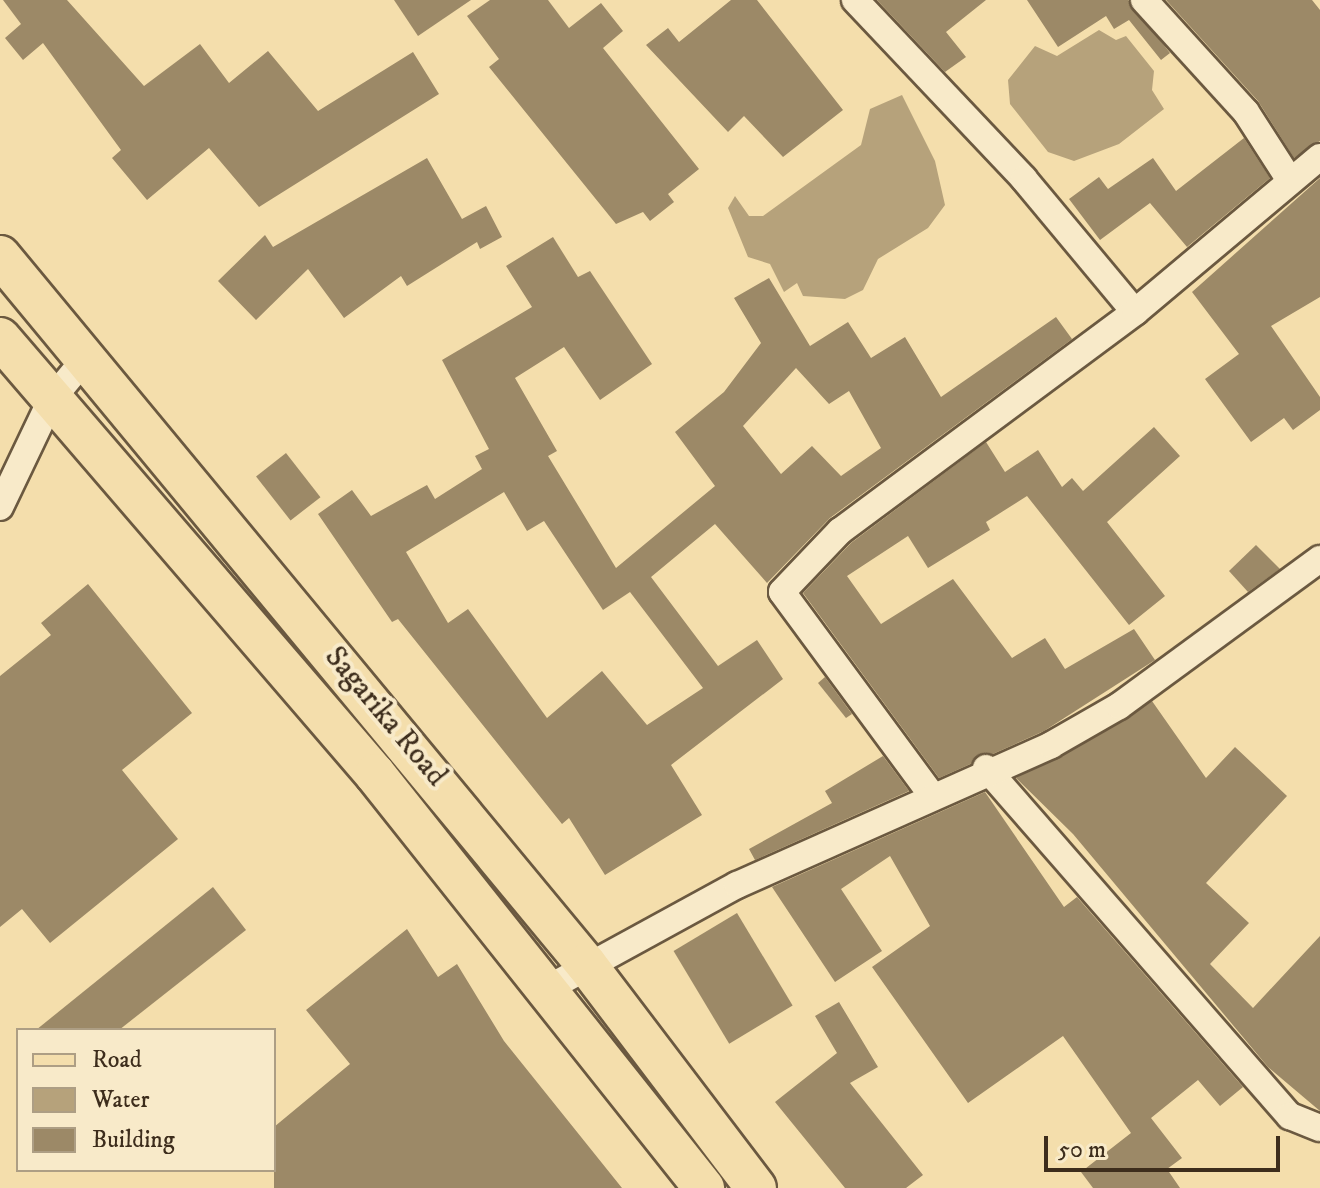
<!DOCTYPE html>
<style>
body{margin:0}
#map{position:relative;width:1320px;height:1188px;overflow:hidden;background:#f4deac;font-family:"IM FELL DW Pica",serif}
div>[style]{position:absolute}
[style*='--x']{left:calc(var(--x)*1px);top:calc(var(--y)*1px);width:calc(var(--w)*1px);rotate:calc(var(--a)*1deg)}
.water>*{inset:0;background:#b6a27b}
.building>*{inset:0;background:#9c8967;transform-origin:0 0}
.roads{filter:drop-shadow(2px 0 #6b5940) drop-shadow(-2px 0 #6b5940) drop-shadow(0 2px #6b5940) drop-shadow(0 -2px #6b5940)}
.minor>*{height:26px;margin:-13px;padding:0 13px;transform-origin:13px;border-radius:13px;background:#f8eac9}
.primary>*{height:40px;margin:-20px;padding:0 20px;transform-origin:20px;border-radius:20px;background:#f4deac}
span{translate:-50% -50%;white-space:nowrap;text-align:center;line-height:1.15;-webkit-text-stroke:8px #f8eac9;paint-order:stroke}
.street-label{font-size:30px;color:#3d2d1c}
.legend{position:absolute;left:16px;top:1028px;width:260px;height:144px;box-sizing:border-box;background:#f8eac9;border:2px solid #ad9e84;margin:0;padding:10px 14px;list-style:none;font-size:24px;color:#3d2d1c}
.legend li{display:flex;align-items:center;gap:16px;height:40px}
.legend b{width:40px;border:2px solid #ad9e84}
.scale{position:absolute;left:1044px;top:1136px;width:236px;height:36px;box-sizing:border-box;border:4px solid #3d2d1c;border-top:0;padding-left:10px;font-size:24px;line-height:28px;white-space:nowrap;color:#3d2d1c;-webkit-text-stroke:6px #f8eac9;paint-order:stroke}
</style>
<div id="map">
<div class="water">
<i style="clip-path:polygon(1099px 30px,1116px 40px,1126px 36px,1154px 71px,1152px 90px,1164px 109px,1119px 144px,1074px 161px,1048px 152px,1010px 104px,1008px 80px,1035px 46px,1057px 56px)"></i>
<i style="clip-path:polygon(902px 95px,935px 161px,945px 205px,928px 228px,878px 259px,863px 290px,845px 299px,803px 296px,797px 283px,784px 292px,770px 264px,748px 257px,728px 208px,735px 196px,749px 216px,763px 216px,861px 145px,870px 109px)"></i>
</div>
<div class="building">
<i style="clip-path:polygon(3px 0,67px 0,144px 86px,200px 44px,229px 83px,268px 51px,318px 111px,413px 52px,439px 94px,259px 207px,209px 148px,147px 200px,112px 158px,121px 150px,43px 43px,23px 60px,5px 38px,21px 24px)"></i>
<i style="clip-path:polygon(394px 0,471px 0,418px 36px)"></i>
<i style="clip-path:polygon(490px 0,548px 0,569px 28px,601px 3px,623px 31px,603px 48px,699px 169px,668px 194px,674px 202px,650px 221px,643px 212px,616px 224px,489px 67px,499px 59px,467px 16px)"></i>
<i style="clip-path:polygon(731px 0,757px 0,843px 110px,783px 157px,744px 116px,728px 132px,646px 45px,668px 28px,679px 42px)"></i>
<i style="clip-path:polygon(877px 0,986px 0,946px 32px,966px 57px,945px 72px)"></i>
<i style="clip-path:polygon(1027px 0,1128px 0,1170px 53px,1161px 60px,1129px 20px,1114px 29px,1106px 16px,1058px 47px)"></i>
<i style="clip-path:polygon(1166px 0,1312px 0,1320px 10px,1320px 141px,1294px 158px,1258px 101px)"></i>
<i style="clip-path:polygon(1244px 138px,1270px 178px,1187px 247px,1150px 203px,1100px 240px,1069px 199px,1099px 177px,1108px 189px,1153px 158px,1176px 191px)"></i>
<i style="clip-path:polygon(427px 158px,462px 219px,486px 206px,502px 237px,480px 249px,477px 242px,407px 286px,401px 276px,344px 318px,308px 269px,256px 320px,218px 281px,265px 235px,273px 247px)"></i>
<i style="clip-path:polygon(1320px 178px,1320px 297px,1271px 326px,1320px 397px,1320px 410px,1293px 430px,1284px 418px,1251px 442px,1205px 379px,1239px 354px,1192px 292px)"></i>
<i style="clip-path:polygon(evenodd,553px 237px,578px 277px,590px 271px,652px 364px,600px 400px,564px 347px,515px 378px,557px 451px,548px 456px,616px 568px,715px 486px,675px 432px,724px 392px,761px 343px,734px 298px,769px 278px,810px 346px,848px 322px,871px 358px,905px 337px,941px 397px,1056px 317px,1072px 339px,830px 518px,767px 583px,715px 524px,651px 577px,718px 666px,757px 640px,783px 679px,671px 765px,702px 815px,605px 875px,569px 818px,562px 824px,398px 619px,392px 622px,318px 514px,352px 490px,371px 516px,427px 485px,435px 499px,482px 469px,475px 456px,489px 449px,442px 360px,532px 307px,506px 266px,553px 237px,796px 368px,829px 404px,849px 391px,881px 448px,841px 476px,812px 446px,781px 474px,743px 426px,796px 368px,553px 237px,504px 492px,527px 531px,544px 521px,603px 610px,630px 592px,703px 688px,647px 725px,602px 671px,547px 718px,468px 609px,448px 623px,406px 552px,504px 492px)"></i>
<i style="clip-path:polygon(1154px 427px,1180px 456px,1107px 522px,1165px 596px,1129px 625px,1027px 496px,986px 522px,990px 530px,928px 568px,908px 536px,847px 576px,881px 624px,953px 579px,1012px 658px,1045px 638px,1065px 669px,1134px 629px,1155px 660px,1044px 731px,939px 778px,803px 593px,851px 543px,986px 442px,1005px 472px,1038px 450px,1062px 487px,1072px 478px,1083px 491px)"></i>
<i style="left:286px;top:453px;width:56px;height:38px;rotate:52deg"></i>
<i style="clip-path:polygon(1256px 545px,1280px 569px,1248px 592px,1229px 571px)"></i>
<i style="clip-path:polygon(88px 584px,192px 713px,122px 770px,178px 839px,50px 943px,22px 909px,0 927px,0 676px,51px 635px,41px 623px)"></i>
<i style="clip-path:polygon(825px 677px,852px 714px,846px 718px,818px 683px)"></i>
<i style="clip-path:polygon(1152px 701px,1206px 778px,1235px 747px,1287px 796px,1206px 883px,1249px 923px,1210px 964px,1253px 1008px,1320px 936px,1320px 1111px,1268px 1067px,1073px 834px,1016px 778px)"></i>
<i style="clip-path:polygon(883px 756px,909px 791px,755px 860px,749px 849px,832px 803px,825px 791px)"></i>
<i style="clip-path:polygon(985px 792px,1064px 907px,1077px 897px,1243px 1087px,1220px 1106px,1198px 1080px,1151px 1118px,1182px 1158px,1167px 1169px,1180px 1188px,1093px 1188px,1081px 1172px,1131px 1133px,1063px 1036px,968px 1103px,872px 967px,930px 926px,890px 856px,841px 889px,882px 951px,835px 982px,772px 887px)"></i>
<i style="clip-path:polygon(213px 887px,246px 930px,119px 1030px,36px 1030px)"></i>
<i style="left:737px;top:913px;width:108px;height:74px;rotate:59deg"></i>
<i style="clip-path:polygon(407px 929px,438px 977px,457px 964px,504px 1041px,622px 1188px,274px 1188px,274px 1127px,350px 1064px,306px 1010px)"></i>
<i style="clip-path:polygon(839px 1002px,878px 1067px,850px 1083px,923px 1175px,906px 1188px,845px 1188px,775px 1102px,837px 1053px,815px 1016px)"></i>
</div>
<div class="roads">
<div class="minor">
<i style="--x:855;--y:0;--w:246;--a:46.6"></i>
<i style="--x:1024;--y:179;--w:173;--a:50.2"></i>
<i style="--x:1135;--y:312;--w:367;--a:143.4"></i>
<i style="--x:840;--y:531;--w:84;--a:133.6"></i>
<i style="--x:782;--y:592;--w:251;--a:53.6"></i>
<i style="--x:1144;--y:0;--w:151;--a:47.7"></i>
<i style="--x:1246;--y:112;--w:80;--a:57.3"></i>
<i style="--x:1135;--y:312;--w:241;--a:-40"></i>
<i style="--x:0;--y:507;--w:119;--a:-64.5"></i>
<i style="--x:51;--y:400;--w:53;--a:-50.3"></i>
<i style="--x:986;--y:768;--w:462;--a:48.9"></i>
<i style="--x:1290;--y:1116;--w:32;--a:22"></i>
<i style="--x:545;--y:990;--w:219;--a:-28.7"></i>
<i style="--x:737;--y:885;--w:344;--a:-24"></i>
<i style="--x:1051;--y:745;--w:78;--a:-29.8"></i>
<i style="--x:1119;--y:706;--w:249;--a:-36.2"></i>
</div>
<div class="primary">
<i style="--x:0;--y:256;--w:919;--a:50.39"></i>
<i style="--x:586;--y:964;--w:281;--a:52.8"></i>
<i style="--x:0;--y:338;--w:575;--a:49.3"></i>
<i style="--x:375;--y:774;--w:529;--a:51.53"></i>
</div>
</div>
<div class="street-label">
<span style="left:385px;top:717px;rotate:50deg">Sagarika Road</span>
</div>
<ul class="legend">
<li><b style="height:10px;background:#f4deac"></b>Road</li>
<li><b style="height:22px;background:#b6a27b"></b>Water</li>
<li><b style="height:22px;background:#9c8967"></b>Building</li>
</ul>
<div class="scale">50 m</div>
</div>
